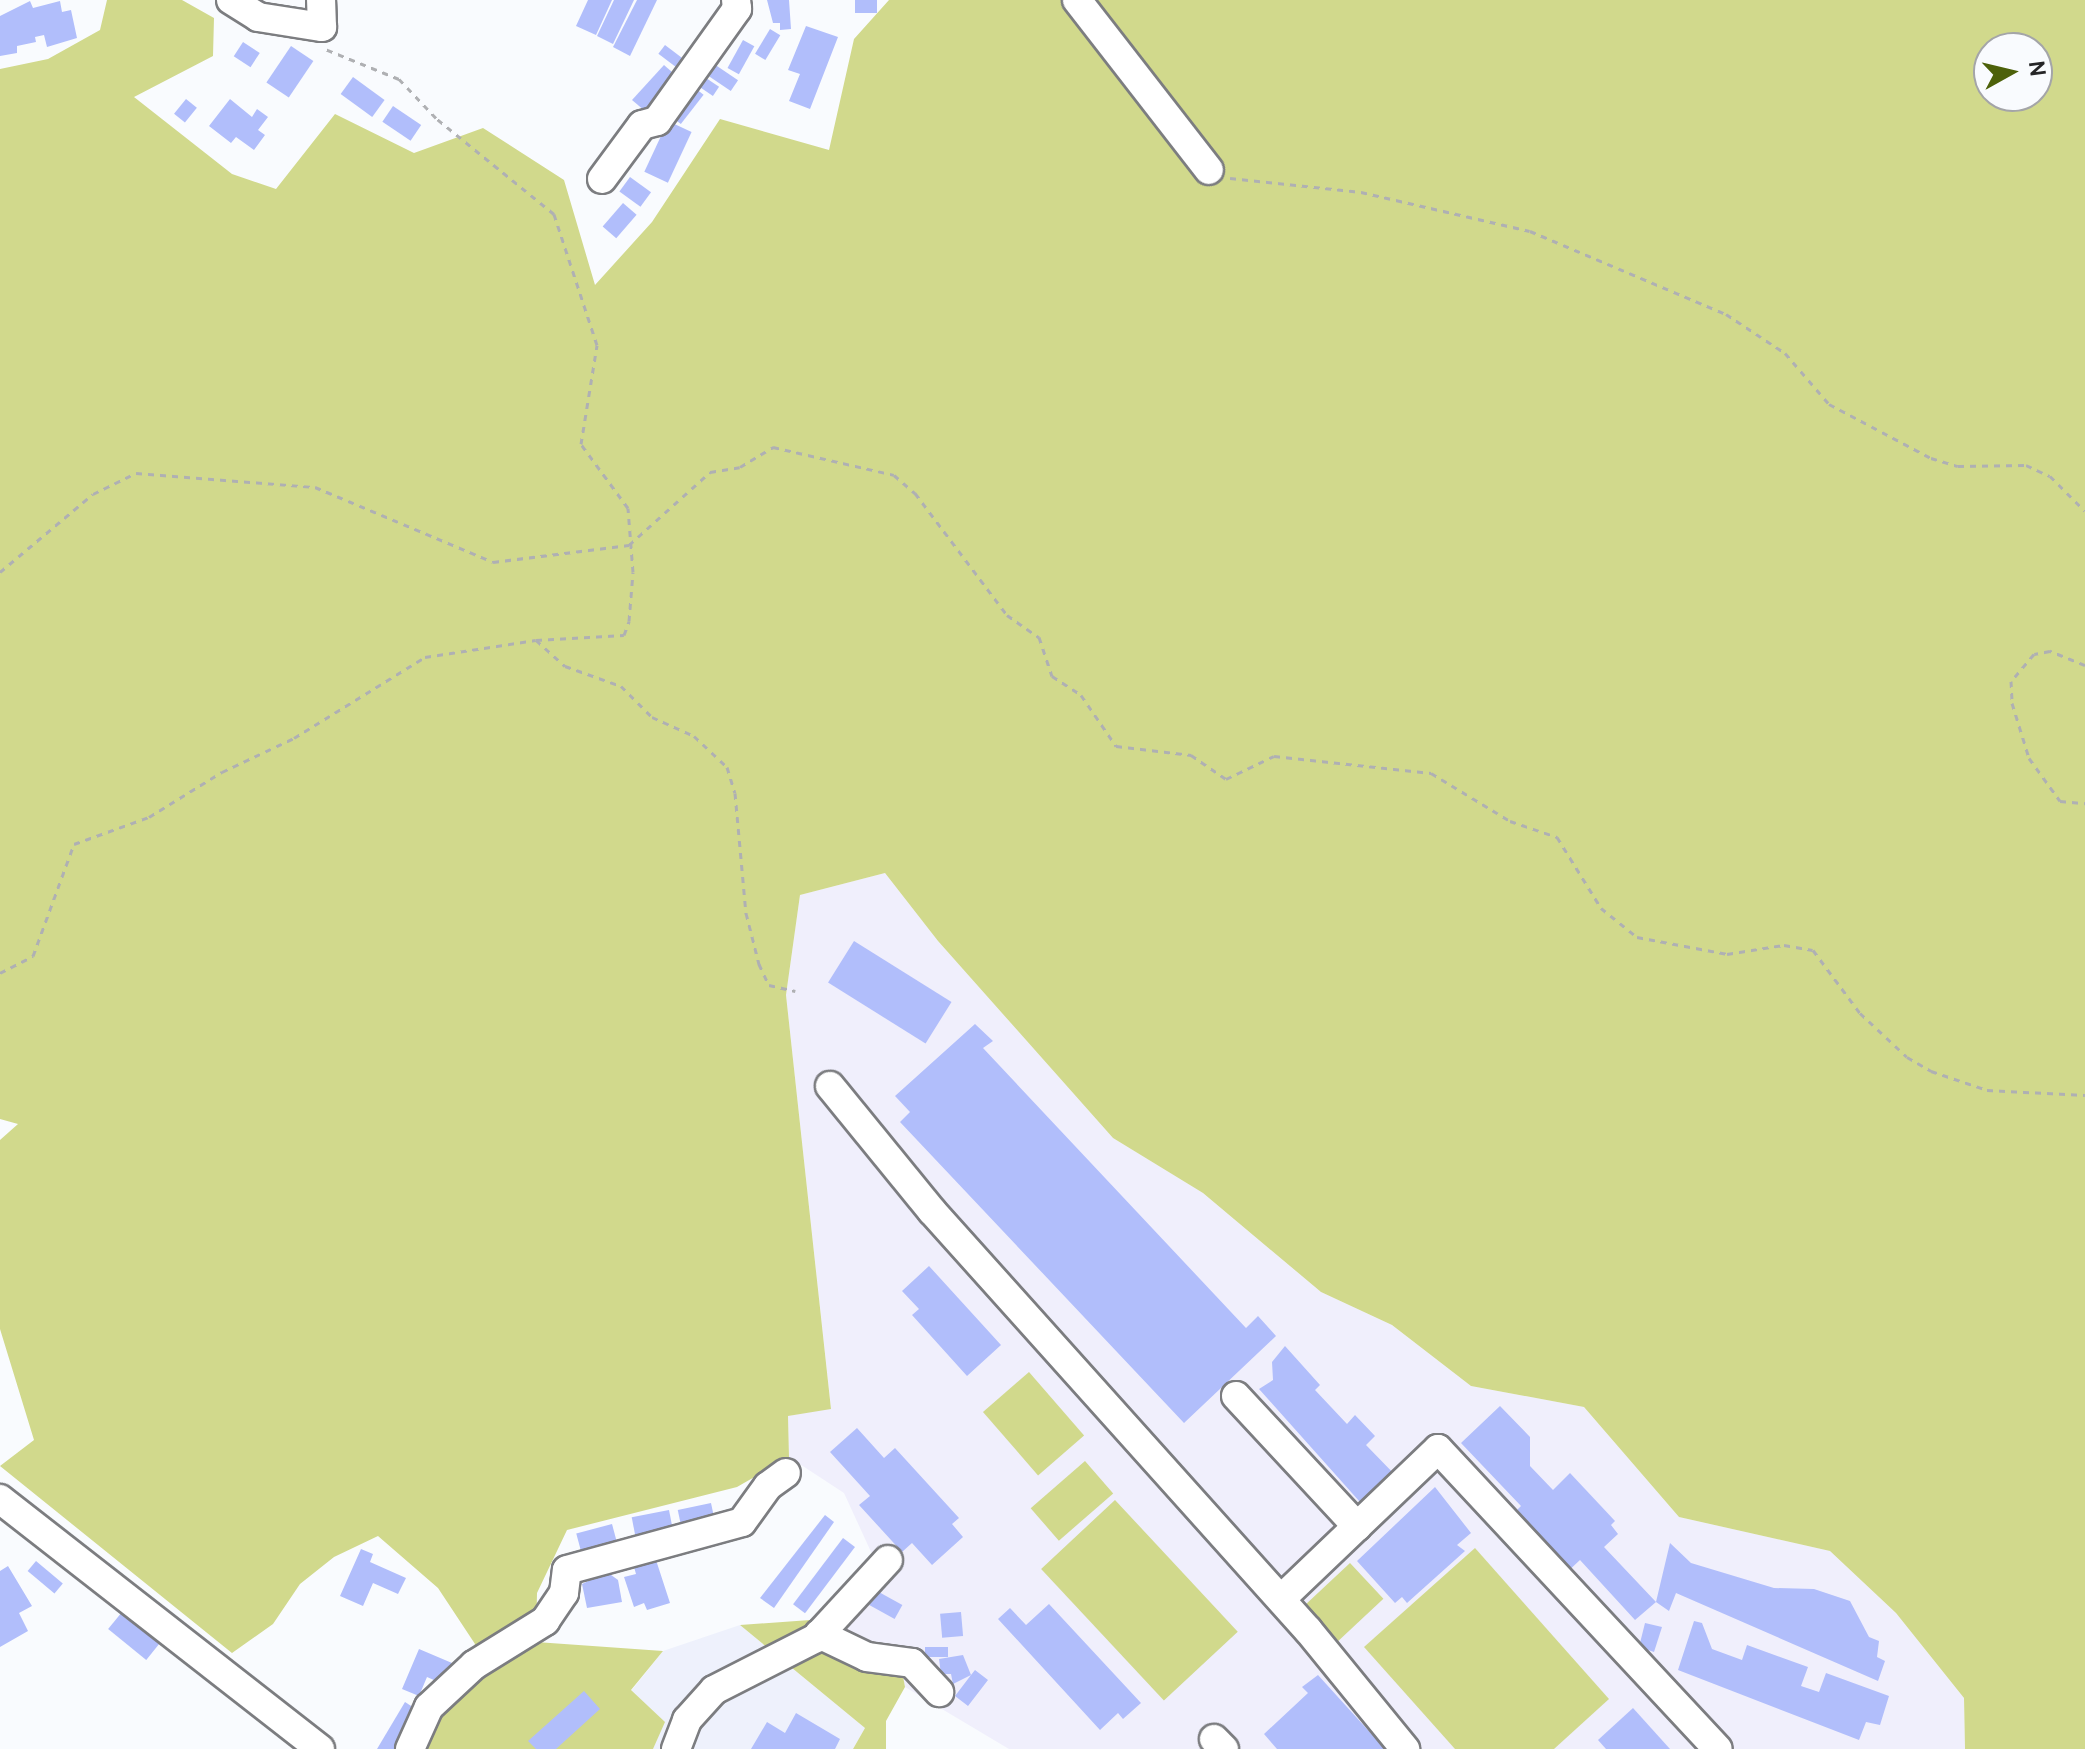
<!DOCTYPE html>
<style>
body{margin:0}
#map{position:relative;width:2085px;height:1749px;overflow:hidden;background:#f9fbfe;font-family:Overpass,sans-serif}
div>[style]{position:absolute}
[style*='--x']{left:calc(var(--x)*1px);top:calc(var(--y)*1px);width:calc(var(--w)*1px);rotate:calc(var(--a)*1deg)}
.built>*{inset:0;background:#eef1fc}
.education>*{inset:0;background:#f0effc}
.green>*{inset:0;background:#d1d98c;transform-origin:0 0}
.building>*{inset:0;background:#b1befb;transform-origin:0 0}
.path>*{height:3px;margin-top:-1.5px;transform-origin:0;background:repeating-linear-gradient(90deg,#afb0b3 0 6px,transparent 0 12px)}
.roads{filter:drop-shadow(2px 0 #7c7d80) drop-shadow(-2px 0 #7c7d80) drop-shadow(0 2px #7c7d80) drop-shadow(0 -2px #7c7d80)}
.minor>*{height:28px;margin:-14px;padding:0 14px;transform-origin:14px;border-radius:14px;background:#fff}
span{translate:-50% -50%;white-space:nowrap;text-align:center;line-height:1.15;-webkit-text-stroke:6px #f9fbfe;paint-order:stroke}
.north{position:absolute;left:1973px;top:32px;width:80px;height:80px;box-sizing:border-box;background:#f9fbfe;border:2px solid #a4a5a8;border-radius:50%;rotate:82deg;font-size:22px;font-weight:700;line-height:32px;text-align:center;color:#252527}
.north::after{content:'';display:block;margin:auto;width:28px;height:36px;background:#4d610a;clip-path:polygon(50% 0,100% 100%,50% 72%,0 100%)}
</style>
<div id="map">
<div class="built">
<i style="clip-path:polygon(740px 1625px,865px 1728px,853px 1749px,653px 1749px,664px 1722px,631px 1691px,663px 1651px)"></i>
</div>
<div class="education">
<i style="clip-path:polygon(885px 873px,938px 941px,1113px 1138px,1203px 1193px,1321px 1292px,1392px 1325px,1471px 1386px,1584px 1407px,1679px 1517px,1830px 1551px,1896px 1613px,1964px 1698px,1965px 1749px,1009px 1749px,905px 1687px,901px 1671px,824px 1619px,872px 1554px,844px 1493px,789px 1457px,788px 1416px,831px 1408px,786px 995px,800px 895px)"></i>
</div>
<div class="green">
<i style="clip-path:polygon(evenodd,107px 0,182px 0,214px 18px,213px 56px,134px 97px,232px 174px,276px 189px,335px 114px,414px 153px,483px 128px,564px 180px,595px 285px,652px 222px,720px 119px,829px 150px,854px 39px,889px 0,2085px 0,2085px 1749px,1965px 1749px,1964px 1698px,1896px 1613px,1830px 1551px,1679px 1517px,1584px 1407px,1471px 1386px,1392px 1325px,1321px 1292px,1203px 1193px,1113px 1138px,938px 941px,885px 873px,800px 895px,786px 995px,831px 1409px,788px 1416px,789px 1457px,737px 1487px,567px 1530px,537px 1593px,536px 1642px,663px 1651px,631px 1690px,665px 1722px,653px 1749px,421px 1749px,475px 1644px,438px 1588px,378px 1536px,334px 1557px,300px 1584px,273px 1624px,232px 1653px,0 1466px,34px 1440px,0 1329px,0 1140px,18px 1124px,0 1119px,0 69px,48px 59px,100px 30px,107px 0,1989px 48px,2037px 48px,2037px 96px,1989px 96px,1989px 48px)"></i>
<i style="left:1029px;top:1372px;width:84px;height:61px;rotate:49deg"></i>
<i style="left:1085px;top:1461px;width:43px;height:72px;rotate:49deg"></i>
<i style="left:1115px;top:1500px;width:180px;height:101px;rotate:47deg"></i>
<i style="clip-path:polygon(1475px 1548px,1609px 1699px,1554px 1749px,1455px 1749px,1364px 1647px)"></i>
<i style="left:1350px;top:1563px;width:49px;height:64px;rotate:47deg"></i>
<i style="clip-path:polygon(824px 1619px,902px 1671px,905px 1687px,886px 1721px,886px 1749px,853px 1749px,865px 1728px,740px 1625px)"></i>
</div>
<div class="building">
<i style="clip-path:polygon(588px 0,612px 0,596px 35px,576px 26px)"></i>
<i style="clip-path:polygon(614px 0,634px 0,613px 44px,597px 36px)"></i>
<i style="clip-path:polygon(637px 0,657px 0,630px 56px,613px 47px)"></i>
<i style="clip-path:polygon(767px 0,789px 0,791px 29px,780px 30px,780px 23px,773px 23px)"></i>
<i style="left:855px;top:0;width:22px;height:13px"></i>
<i style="clip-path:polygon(30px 1px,33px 8px,60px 1px,62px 12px,71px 10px,77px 38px,47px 47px,44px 35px,35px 37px,36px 42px,17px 46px,17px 53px,0 56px,0 16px)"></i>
<i style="clip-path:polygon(806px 26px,838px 37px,810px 109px,789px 101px,800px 74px,788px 70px)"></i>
<i style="left:770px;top:29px;width:12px;height:29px;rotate:31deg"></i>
<i style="left:743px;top:40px;width:13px;height:32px;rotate:29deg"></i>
<i style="left:243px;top:42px;width:20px;height:17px;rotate:33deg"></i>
<i style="left:665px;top:45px;width:31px;height:11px;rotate:37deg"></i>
<i style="left:291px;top:46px;width:27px;height:44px;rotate:34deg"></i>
<i style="left:714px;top:64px;width:29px;height:13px;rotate:34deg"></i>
<i style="clip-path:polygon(664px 65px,681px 80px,645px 111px,632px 100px)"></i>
<i style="left:700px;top:74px;width:23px;height:11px;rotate:34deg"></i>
<i style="left:353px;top:77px;width:39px;height:21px;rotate:36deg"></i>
<i style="left:691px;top:85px;width:16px;height:37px;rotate:38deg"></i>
<i style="left:186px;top:99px;width:14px;height:19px;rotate:39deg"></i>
<i style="clip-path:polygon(230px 99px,252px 117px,257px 109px,268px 117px,258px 130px,265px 135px,254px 150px,236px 137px,231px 143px,209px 126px)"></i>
<i style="left:393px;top:106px;width:34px;height:19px;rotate:34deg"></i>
<i style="left:668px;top:121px;width:26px;height:56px;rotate:25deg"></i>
<i style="left:630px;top:177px;width:26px;height:18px;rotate:36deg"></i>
<i style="left:623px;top:203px;width:18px;height:31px;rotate:41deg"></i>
<i style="left:854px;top:941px;width:115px;height:49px;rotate:32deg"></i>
<i style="clip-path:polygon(975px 1024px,993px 1041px,983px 1048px,1246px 1328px,1258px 1316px,1276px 1336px,1184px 1423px,900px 1122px,910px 1112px,895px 1096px)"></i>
<i style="clip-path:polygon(929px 1266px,1001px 1345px,967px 1376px,912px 1315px,919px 1309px,902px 1291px)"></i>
<i style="clip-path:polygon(1285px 1346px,1320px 1385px,1315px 1390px,1347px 1424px,1355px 1415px,1375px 1436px,1366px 1445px,1400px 1480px,1368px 1511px,1259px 1389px,1273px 1380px,1272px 1362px)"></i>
<i style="clip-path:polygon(1500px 1406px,1530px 1437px,1530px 1466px,1553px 1490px,1570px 1473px,1615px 1521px,1611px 1525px,1618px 1534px,1604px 1547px,1656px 1602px,1635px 1620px,1580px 1560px,1565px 1574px,1511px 1516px,1521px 1506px,1461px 1443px)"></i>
<i style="clip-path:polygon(857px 1428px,884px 1458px,895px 1448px,959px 1518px,952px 1524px,963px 1537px,932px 1565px,912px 1543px,902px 1552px,859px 1505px,870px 1496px,830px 1452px)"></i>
<i style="clip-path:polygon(1435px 1487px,1471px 1533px,1457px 1545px,1465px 1551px,1407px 1603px,1402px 1597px,1395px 1603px,1357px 1561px)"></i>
<i style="left:711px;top:1503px;width:24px;height:34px;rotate:78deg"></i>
<i style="left:669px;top:1510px;width:25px;height:38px;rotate:79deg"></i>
<i style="clip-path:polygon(825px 1515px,834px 1522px,774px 1608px,760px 1598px)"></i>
<i style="left:612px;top:1524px;width:28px;height:37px;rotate:75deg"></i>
<i style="left:843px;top:1538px;width:15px;height:83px;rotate:37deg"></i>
<i style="clip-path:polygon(1670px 1543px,1691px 1563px,1774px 1588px,1814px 1589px,1850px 1601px,1869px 1637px,1879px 1641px,1877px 1657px,1885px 1661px,1878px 1681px,1676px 1593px,1669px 1611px,1656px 1602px)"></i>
<i style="clip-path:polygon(361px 1549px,373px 1554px,370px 1562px,406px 1578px,398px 1594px,373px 1583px,363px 1606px,340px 1596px)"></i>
<i style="clip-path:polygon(656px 1560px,670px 1603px,647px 1610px,644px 1603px,634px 1607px,624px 1577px,636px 1574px,634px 1567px)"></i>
<i style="left:36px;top:1561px;width:35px;height:13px;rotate:40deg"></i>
<i style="clip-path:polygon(8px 1566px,32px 1606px,19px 1613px,28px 1631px,0 1647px,0 1571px)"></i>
<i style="clip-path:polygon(607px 1572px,618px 1580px,622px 1602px,587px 1608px,582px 1584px)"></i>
<i style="left:877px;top:1591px;width:29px;height:16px;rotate:29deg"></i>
<i style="clip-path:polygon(1049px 1604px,1141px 1703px,1123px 1719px,1118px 1713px,1100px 1730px,998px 1619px,1010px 1608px,1026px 1625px)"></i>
<i style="left:122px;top:1612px;width:49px;height:22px;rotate:39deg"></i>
<i style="left:961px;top:1612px;width:24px;height:21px;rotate:85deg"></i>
<i style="clip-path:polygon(1694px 1621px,1702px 1623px,1712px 1649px,1742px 1660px,1747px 1645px,1808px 1667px,1801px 1686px,1819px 1692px,1826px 1673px,1889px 1696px,1880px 1725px,1866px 1722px,1859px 1740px,1678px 1670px)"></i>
<i style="clip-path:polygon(1645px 1623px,1662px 1627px,1654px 1652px,1639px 1647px)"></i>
<i style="left:948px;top:1647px;width:10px;height:23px;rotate:90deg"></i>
<i style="clip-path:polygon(419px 1649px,452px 1663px,443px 1684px,427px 1677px,419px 1696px,402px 1689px)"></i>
<i style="clip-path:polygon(963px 1655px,971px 1675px,975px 1670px,988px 1680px,968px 1706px,955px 1696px,971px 1675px,953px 1684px,951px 1674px,941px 1674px,939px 1659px)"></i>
<i style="clip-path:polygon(1318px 1675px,1385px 1749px,1277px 1749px,1264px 1734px,1308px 1693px,1302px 1687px)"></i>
<i style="clip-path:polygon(584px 1691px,600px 1709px,556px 1749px,536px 1749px,528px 1741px)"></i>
<i style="clip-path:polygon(405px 1702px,422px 1713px,401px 1749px,377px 1749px)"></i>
<i style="clip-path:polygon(1633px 1708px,1670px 1749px,1606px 1749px,1598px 1740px)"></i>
<i style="clip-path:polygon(796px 1713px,840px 1739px,835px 1749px,751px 1749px,767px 1722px,785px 1733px)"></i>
</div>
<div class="path">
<i style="--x:1230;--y:178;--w:132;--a:6.1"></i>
<i style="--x:1361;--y:192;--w:173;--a:13"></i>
<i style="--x:1530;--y:231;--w:213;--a:23"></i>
<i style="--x:1726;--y:314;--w:71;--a:33.5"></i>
<i style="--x:1785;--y:353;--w:67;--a:49.2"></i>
<i style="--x:1829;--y:404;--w:115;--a:27.9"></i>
<i style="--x:1931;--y:458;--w:28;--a:17"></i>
<i style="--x:1958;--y:466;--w:68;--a:-0.8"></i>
<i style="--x:2026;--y:465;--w:26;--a:25"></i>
<i style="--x:2050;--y:476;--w:49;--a:45"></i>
<i style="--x:0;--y:572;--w:121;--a:-40"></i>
<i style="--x:93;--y:494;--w:48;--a:-26"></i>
<i style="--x:136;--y:473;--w:180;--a:4.5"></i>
<i style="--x:315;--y:487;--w:193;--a:22.8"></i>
<i style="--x:493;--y:562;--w:137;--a:-7.1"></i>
<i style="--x:629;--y:545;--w:109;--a:-42"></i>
<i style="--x:710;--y:472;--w:30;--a:-9"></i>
<i style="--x:740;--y:467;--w:39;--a:-31"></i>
<i style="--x:773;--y:447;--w:124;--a:13"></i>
<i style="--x:894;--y:475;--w:28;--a:41"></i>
<i style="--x:915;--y:493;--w:153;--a:53"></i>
<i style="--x:1007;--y:615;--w:39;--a:35"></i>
<i style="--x:1039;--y:637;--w:41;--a:71.6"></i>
<i style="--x:1052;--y:676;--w:35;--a:33"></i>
<i style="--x:1081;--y:695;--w:62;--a:55.5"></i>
<i style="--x:1116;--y:746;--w:76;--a:6.8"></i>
<i style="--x:1191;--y:755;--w:42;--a:34.4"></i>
<i style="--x:1226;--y:779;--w:53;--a:-25.6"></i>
<i style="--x:1274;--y:756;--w:158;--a:6.2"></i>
<i style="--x:1431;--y:773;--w:92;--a:31.3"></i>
<i style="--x:1510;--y:821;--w:50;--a:18.8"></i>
<i style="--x:1557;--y:837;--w:84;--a:58.2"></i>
<i style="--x:1601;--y:908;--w:46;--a:38.9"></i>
<i style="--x:1637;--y:937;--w:92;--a:10.7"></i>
<i style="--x:1727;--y:954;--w:58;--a:-9"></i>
<i style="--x:1784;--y:945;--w:29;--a:10"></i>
<i style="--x:1813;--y:950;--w:79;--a:53.3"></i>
<i style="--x:1860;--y:1013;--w:64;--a:43.1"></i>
<i style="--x:1907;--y:1057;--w:28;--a:30"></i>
<i style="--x:1931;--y:1071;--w:59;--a:18.7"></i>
<i style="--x:1987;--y:1090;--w:98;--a:2.9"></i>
<i style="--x:536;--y:640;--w:39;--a:42"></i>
<i style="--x:565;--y:666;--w:59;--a:19.7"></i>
<i style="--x:621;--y:686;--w:44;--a:45"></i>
<i style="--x:652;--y:717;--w:46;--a:24.3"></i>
<i style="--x:694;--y:736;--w:45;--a:43.2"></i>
<i style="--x:727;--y:767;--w:27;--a:73"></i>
<i style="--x:735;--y:793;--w:121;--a:84.8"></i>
<i style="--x:746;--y:913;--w:53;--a:75.7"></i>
<i style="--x:759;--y:964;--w:23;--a:65"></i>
<i style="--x:769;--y:985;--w:27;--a:13"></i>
<i style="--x:2085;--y:665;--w:38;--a:-158"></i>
<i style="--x:2050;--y:651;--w:16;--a:169"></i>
<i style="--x:2034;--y:654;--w:35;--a:130"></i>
<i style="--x:2011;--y:681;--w:22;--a:87"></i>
<i style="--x:2012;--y:703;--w:58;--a:72.8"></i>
<i style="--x:2029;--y:758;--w:53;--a:54.2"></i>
<i style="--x:2060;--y:801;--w:25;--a:5"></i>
<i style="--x:0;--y:973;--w:37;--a:-27"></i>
<i style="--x:33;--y:956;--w:119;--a:-69.9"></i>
<i style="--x:74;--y:844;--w:80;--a:-19.8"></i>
<i style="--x:149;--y:817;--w:86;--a:-31.7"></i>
<i style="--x:222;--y:772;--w:80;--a:-25.3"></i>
<i style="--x:294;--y:738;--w:154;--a:-31.7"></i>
<i style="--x:425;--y:657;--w:112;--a:-8.7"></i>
<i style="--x:536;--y:640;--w:88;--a:-3.3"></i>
<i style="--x:624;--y:635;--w:15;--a:-70"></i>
<i style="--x:629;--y:621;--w:49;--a:-85.3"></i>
<i style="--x:633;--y:572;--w:64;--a:-94.5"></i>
<i style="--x:628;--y:508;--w:79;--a:-126.3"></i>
<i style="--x:581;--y:444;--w:100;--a:-80.8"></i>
<i style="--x:597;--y:345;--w:138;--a:-108.2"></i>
<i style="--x:554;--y:214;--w:152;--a:-140.9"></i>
<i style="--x:436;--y:118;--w:54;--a:-133.5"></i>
<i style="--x:399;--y:79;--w:80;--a:-157.9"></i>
</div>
<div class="roads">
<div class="minor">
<i style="--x:231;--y:0;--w:32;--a:32"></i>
<i style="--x:258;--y:17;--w:65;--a:8.9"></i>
<i style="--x:322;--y:27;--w:27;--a:-92"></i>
<i style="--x:1077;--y:0;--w:215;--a:52.2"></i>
<i style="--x:602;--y:179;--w:67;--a:-53.5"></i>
<i style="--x:642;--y:125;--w:16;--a:-15"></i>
<i style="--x:657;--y:121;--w:138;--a:-54.5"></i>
<i style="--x:737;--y:9;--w:9;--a:-96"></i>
<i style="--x:830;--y:1086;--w:161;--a:50.8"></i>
<i style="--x:932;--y:1211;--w:563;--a:48.1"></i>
<i style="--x:1308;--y:1630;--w:154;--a:50.8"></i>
<i style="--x:1236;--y:1396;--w:178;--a:47.1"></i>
<i style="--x:0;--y:1499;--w:406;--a:38"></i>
<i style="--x:1281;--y:1599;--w:217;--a:-43.7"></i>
<i style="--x:1438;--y:1449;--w:410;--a:47"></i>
<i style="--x:819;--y:1634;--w:53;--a:25.6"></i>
<i style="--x:867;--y:1657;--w:45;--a:7.6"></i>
<i style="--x:912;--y:1663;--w:40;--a:47"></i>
<i style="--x:1214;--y:1739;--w:14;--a:45"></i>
<i style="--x:410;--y:1749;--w:46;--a:-65.7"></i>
<i style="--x:429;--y:1707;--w:62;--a:-43"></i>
<i style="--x:474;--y:1665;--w:84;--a:-31.8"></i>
<i style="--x:545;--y:1621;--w:34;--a:-56"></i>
<i style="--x:564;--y:1593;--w:23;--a:-83"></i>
<i style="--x:567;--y:1570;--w:181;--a:-15.3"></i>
<i style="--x:742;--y:1522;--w:44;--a:-54.2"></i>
<i style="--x:768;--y:1486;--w:22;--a:-36"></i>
<i style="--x:676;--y:1749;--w:31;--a:-69"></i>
<i style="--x:687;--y:1720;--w:40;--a:-48"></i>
<i style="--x:714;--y:1690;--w:114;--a:-27"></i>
<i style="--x:816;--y:1638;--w:106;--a:-47.3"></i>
</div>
</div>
<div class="north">N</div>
</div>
